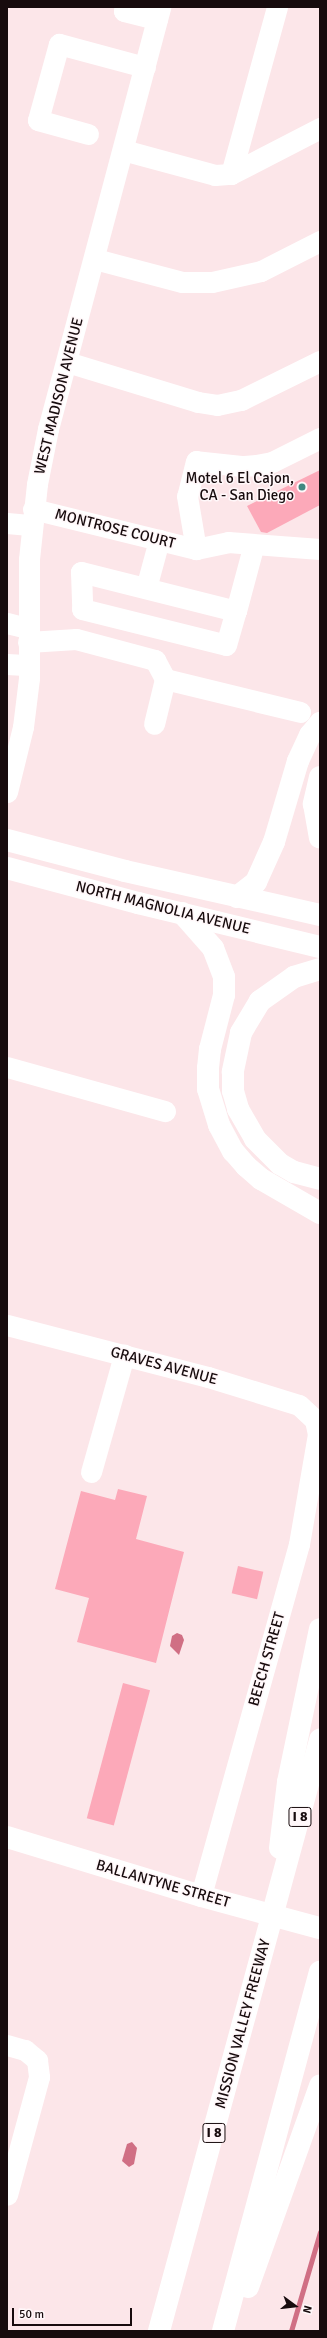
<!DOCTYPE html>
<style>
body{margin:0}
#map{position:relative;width:327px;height:2338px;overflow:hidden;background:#fce6e9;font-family:Signika,sans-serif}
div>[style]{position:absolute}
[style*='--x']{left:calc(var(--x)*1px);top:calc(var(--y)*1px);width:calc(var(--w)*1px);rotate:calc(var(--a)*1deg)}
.water>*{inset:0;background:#d06f84}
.stream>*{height:5px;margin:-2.5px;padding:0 2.5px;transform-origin:2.5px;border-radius:2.5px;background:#d06f84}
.building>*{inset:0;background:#fca9b9;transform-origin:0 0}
.minor>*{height:21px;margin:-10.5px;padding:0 10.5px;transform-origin:10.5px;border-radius:10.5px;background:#fff}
.major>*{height:22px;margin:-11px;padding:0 11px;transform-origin:11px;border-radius:11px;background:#fff}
.highway>*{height:22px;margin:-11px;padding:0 11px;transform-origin:11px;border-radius:11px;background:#fff}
.dots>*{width:11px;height:11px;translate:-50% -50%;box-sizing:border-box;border:2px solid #fff7f9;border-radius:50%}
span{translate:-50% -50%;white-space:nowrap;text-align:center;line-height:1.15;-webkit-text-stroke:3px #fff7f9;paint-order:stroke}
.shield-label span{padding:1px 3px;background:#fff7f9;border:1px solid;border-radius:3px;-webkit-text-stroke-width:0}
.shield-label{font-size:14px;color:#170b0d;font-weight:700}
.street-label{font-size:15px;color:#170b0d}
.poi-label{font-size:15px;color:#170b0d}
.right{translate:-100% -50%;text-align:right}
.frame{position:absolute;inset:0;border:8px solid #170b0d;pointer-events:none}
.north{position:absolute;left:275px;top:2286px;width:40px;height:40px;-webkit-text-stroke:3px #fff7f9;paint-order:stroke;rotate:105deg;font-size:11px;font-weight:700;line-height:16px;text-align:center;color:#170b0d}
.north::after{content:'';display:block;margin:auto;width:14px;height:18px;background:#170b0d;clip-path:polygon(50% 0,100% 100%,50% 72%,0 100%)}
.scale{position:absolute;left:12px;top:2308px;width:120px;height:18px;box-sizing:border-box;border:2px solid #170b0d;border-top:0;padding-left:5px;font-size:12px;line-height:14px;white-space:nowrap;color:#170b0d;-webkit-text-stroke:3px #fff7f9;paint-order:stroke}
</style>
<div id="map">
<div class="water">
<i style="clip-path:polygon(177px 1633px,182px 1635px,184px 1640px,179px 1655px,170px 1646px,172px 1636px)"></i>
<i style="clip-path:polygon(132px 2142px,137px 2148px,134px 2164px,129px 2167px,122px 2161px,127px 2144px)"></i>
</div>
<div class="stream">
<i style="--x:291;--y:2331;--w:103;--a:-73.7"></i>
</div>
<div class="building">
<i style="clip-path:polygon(320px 470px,320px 505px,267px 533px,261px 532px,247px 506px)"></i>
<i style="clip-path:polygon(118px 1489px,147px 1496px,136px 1539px,184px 1552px,156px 1663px,77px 1642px,89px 1598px,55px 1589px,81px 1491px,115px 1500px)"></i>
<i style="left:238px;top:1566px;width:26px;height:28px;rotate:13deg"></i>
<i style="left:123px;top:1683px;width:28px;height:140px;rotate:15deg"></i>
</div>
<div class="minor">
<i style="--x:125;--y:7;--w:4;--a:104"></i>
<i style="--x:124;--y:11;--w:34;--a:14"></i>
<i style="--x:88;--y:134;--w:52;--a:-164.4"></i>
<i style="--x:38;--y:120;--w:79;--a:-74.6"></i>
<i style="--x:59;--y:44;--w:89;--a:15"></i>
<i style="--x:123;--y:150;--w:95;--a:15.2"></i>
<i style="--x:215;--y:175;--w:16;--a:-4"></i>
<i style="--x:231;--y:174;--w:100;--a:-27.3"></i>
<i style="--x:231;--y:174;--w:173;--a:-74.6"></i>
<i style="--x:95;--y:259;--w:90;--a:14.8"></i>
<i style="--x:182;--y:282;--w:30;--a:0"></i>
<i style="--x:212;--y:282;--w:50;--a:-12.7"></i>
<i style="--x:261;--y:271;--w:66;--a:-27"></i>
<i style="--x:67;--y:362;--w:137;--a:17"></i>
<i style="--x:198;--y:402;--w:19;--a:9"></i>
<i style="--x:217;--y:405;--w:25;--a:-12"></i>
<i style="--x:241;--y:400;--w:88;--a:-26.3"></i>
<i style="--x:320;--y:438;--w:54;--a:153.4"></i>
<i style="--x:272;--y:462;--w:15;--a:169"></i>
<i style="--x:257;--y:465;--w:16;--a:176"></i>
<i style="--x:241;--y:466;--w:45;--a:-173.7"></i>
<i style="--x:196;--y:461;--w:36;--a:104"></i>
<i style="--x:187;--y:496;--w:54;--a:80.4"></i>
<i style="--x:196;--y:549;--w:33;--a:-12"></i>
<i style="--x:228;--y:542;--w:92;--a:4.4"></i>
<i style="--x:33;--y:509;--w:168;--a:13.8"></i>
<i style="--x:7;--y:523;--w:25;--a:5"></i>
<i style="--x:146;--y:588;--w:50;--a:-74.8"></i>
<i style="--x:236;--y:611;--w:160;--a:-165.9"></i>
<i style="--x:81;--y:572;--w:37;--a:88"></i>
<i style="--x:82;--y:609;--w:148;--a:14"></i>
<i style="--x:226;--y:645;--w:35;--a:-74"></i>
<i style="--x:236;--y:611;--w:69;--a:-75"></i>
<i style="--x:7;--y:623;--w:21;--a:14"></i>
<i style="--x:28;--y:642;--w:48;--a:-3.6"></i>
<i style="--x:76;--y:639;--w:82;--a:14.9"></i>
<i style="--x:155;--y:660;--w:21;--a:62"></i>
<i style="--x:165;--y:679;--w:46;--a:103.7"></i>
<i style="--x:7;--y:664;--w:22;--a:3"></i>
<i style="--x:165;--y:679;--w:139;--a:13.7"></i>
<i style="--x:7;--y:792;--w:67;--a:-76.2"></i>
<i style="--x:23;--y:727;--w:49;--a:-83"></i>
<i style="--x:29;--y:678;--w:119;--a:-90"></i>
<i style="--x:29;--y:559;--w:75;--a:-83.9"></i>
<i style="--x:37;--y:484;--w:56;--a:-78.7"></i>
<i style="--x:48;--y:429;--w:437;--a:-75.1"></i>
<i style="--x:7;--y:1067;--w:164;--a:15.6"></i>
<i style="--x:7;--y:1325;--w:208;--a:14.5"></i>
<i style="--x:208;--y:1377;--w:95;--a:17.1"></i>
<i style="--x:299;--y:1405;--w:22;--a:43"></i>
<i style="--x:315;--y:1420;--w:14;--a:78"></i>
<i style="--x:318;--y:1434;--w:112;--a:99.8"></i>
<i style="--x:299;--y:1544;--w:365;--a:105.6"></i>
<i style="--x:91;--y:1472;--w:122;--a:-74.2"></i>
<i style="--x:7;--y:2045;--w:19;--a:16"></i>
<i style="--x:25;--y:2050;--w:16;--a:40"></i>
<i style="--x:37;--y:2060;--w:17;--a:83"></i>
<i style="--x:39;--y:2077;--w:122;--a:105.2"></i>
</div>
<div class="major">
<i style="--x:7;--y:868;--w:136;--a:15"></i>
<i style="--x:7;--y:1837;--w:203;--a:16.9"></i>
<i style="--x:201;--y:1896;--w:123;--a:15.1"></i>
</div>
<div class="highway">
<i style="--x:320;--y:777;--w:28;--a:103"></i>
<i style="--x:314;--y:804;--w:34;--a:80"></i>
<i style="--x:7;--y:840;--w:122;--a:14.7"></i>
<i style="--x:125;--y:871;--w:200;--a:12.7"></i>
<i style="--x:237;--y:897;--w:24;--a:-38"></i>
<i style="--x:256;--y:882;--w:44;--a:-65.8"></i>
<i style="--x:274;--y:842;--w:84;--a:-73.5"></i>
<i style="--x:298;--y:761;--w:29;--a:-65"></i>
<i style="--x:310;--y:735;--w:16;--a:-50"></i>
<i style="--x:138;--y:903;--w:187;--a:13.6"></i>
<i style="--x:182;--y:913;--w:47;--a:48.5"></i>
<i style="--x:213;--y:948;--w:31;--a:69"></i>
<i style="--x:224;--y:977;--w:18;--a:90"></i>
<i style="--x:224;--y:995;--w:56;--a:104.5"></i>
<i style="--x:210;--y:1049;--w:19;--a:96"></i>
<i style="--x:208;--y:1068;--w:21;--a:90"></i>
<i style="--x:208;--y:1089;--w:38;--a:73"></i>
<i style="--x:219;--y:1125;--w:30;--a:62"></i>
<i style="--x:233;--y:1151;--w:20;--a:49"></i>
<i style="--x:246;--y:1166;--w:20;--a:41"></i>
<i style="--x:261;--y:1179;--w:68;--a:30"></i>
<i style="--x:320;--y:969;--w:27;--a:163"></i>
<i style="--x:294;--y:977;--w:42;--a:144.8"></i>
<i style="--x:260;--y:1001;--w:37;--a:121"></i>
<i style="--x:241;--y:1033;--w:40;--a:102"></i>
<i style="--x:233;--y:1072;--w:19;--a:90"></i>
<i style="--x:233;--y:1091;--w:19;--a:74"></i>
<i style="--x:238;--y:1109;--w:34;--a:60"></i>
<i style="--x:255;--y:1139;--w:35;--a:45"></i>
<i style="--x:280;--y:1164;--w:16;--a:30"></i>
<i style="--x:294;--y:1172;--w:27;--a:15"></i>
<i style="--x:280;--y:1848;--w:66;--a:-83.1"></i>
<i style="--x:288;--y:1782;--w:156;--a:-78.2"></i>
<i style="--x:248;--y:2287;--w:214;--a:-70.3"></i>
<i style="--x:159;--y:2331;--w:613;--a:-74.76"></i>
<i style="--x:223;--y:2331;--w:372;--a:-74.9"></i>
</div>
<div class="dots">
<i style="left:302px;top:487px;background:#418881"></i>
</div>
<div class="shield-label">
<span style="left:300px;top:1817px">I 8</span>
<span style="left:214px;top:2133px">I 8</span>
</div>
<div class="street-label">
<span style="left:59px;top:396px;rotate:-76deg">WEST MADISON AVENUE</span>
<span style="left:115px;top:529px;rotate:14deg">MONTROSE COURT</span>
<span style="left:163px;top:908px;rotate:14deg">NORTH MAGNOLIA AVENUE</span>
<span style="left:164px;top:1366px;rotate:15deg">GRAVES AVENUE</span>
<span style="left:267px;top:1659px;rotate:-74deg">BEECH STREET</span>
<span style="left:163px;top:1884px;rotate:16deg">BALLANTYNE STREET</span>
<span style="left:243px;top:2024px;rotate:-75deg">MISSION VALLEY FREEWAY</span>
</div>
<div class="poi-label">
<span class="right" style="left:294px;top:487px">Motel 6 El Cajon,<br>CA - San Diego</span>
</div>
<div class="frame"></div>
<div class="north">N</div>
<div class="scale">50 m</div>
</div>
